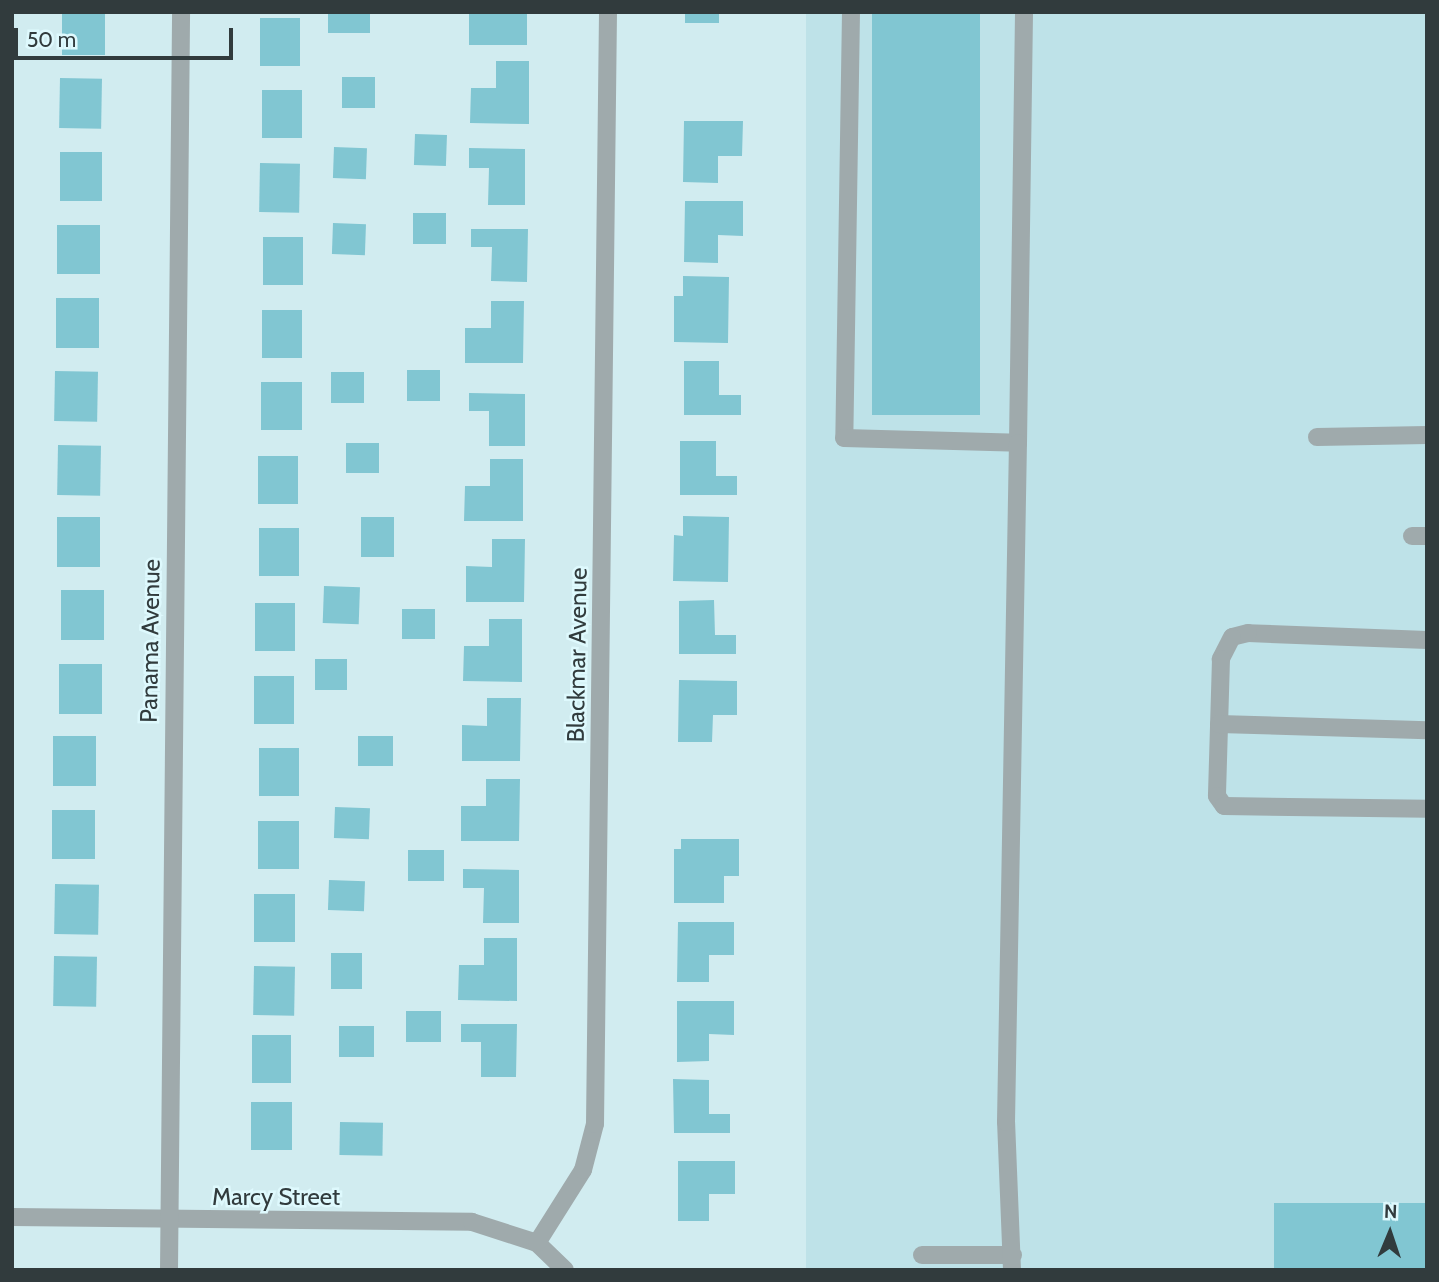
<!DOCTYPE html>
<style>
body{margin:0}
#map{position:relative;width:1439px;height:1282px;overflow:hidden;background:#d1ecf0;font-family:Cabin,sans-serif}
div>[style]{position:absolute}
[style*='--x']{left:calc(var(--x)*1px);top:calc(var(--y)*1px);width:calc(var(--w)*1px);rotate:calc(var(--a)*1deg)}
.built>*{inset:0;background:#bee2e8;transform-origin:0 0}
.building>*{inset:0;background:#81c6d2;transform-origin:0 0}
.service>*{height:18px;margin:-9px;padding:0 9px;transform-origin:9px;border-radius:9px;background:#9faaac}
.minor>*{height:18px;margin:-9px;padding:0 9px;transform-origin:9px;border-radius:9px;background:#9faaac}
span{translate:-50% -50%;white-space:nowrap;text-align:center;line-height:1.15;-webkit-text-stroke:5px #def9fd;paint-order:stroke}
.street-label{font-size:24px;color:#313b3d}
.frame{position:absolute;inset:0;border:14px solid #313b3d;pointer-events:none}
.north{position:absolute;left:1355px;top:1198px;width:70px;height:70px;-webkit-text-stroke:5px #def9fd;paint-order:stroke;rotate:2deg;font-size:19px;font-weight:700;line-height:28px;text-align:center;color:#313b3d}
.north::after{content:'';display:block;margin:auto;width:24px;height:32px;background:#313b3d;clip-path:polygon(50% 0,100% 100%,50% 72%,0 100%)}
.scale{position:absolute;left:14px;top:28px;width:219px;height:32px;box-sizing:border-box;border:4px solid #313b3d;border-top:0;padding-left:9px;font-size:21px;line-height:24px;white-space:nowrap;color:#313b3d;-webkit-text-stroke:5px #def9fd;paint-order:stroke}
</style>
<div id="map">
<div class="built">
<i style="left:806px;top:12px;width:621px;height:1258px"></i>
</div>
<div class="building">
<i style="left:62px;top:12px;width:43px;height:43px"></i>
<i style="left:328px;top:12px;width:42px;height:21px"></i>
<i style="left:469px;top:12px;width:58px;height:33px"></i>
<i style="left:685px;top:12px;width:34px;height:11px"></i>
<i style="left:872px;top:12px;width:108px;height:403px"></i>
<i style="left:260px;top:18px;width:40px;height:48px"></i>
<i style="clip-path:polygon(496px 61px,529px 61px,529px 124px,470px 123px,471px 88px,496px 88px)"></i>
<i style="left:342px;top:77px;width:33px;height:31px"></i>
<i style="left:60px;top:78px;width:42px;height:50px;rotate:1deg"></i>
<i style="left:262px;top:90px;width:40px;height:48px"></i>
<i style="clip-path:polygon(684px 121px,743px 121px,742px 156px,718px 156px,718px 183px,683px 182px)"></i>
<i style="left:415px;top:134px;width:32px;height:31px;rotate:2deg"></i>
<i style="left:334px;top:147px;width:33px;height:31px;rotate:2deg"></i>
<i style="clip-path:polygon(469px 148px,525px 149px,525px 205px,488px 205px,489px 168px,469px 168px)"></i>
<i style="left:60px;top:152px;width:42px;height:49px"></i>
<i style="left:260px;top:163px;width:40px;height:49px;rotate:1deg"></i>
<i style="clip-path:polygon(685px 201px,743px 201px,743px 236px,718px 235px,718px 263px,684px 262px)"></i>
<i style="left:413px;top:213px;width:33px;height:31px"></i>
<i style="left:333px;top:223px;width:33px;height:31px;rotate:2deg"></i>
<i style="left:57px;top:225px;width:43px;height:49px"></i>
<i style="clip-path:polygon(471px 229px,528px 229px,527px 282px,491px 281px,492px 247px,471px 247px)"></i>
<i style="left:263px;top:237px;width:40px;height:48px"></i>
<i style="clip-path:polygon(683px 276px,729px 277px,728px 343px,674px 342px,674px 296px,683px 296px)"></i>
<i style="left:56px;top:298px;width:43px;height:50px"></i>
<i style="clip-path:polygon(491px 301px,524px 301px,523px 363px,465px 363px,465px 328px,491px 328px)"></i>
<i style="left:262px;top:310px;width:40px;height:48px"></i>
<i style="clip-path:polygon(684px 361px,719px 361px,719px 395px,741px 395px,741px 415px,684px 415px)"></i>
<i style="left:407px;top:370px;width:33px;height:31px"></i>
<i style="left:55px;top:371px;width:43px;height:50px;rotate:1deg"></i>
<i style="left:331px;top:372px;width:33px;height:31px"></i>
<i style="left:261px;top:382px;width:41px;height:48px"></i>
<i style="clip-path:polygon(469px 393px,525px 394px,525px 446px,489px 446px,489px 411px,469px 411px)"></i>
<i style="clip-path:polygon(680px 441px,716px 441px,716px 476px,737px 476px,737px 495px,680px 495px)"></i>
<i style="left:346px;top:443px;width:33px;height:30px"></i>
<i style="left:58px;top:445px;width:43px;height:50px;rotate:1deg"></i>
<i style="left:258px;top:456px;width:40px;height:48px"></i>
<i style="clip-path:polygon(490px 459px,523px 459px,523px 521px,464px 521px,465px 486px,490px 486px)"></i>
<i style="clip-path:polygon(683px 516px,729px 517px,728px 582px,673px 581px,674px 535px,683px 536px)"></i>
<i style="left:57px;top:517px;width:43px;height:50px"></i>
<i style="left:361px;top:517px;width:33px;height:40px"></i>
<i style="left:259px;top:528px;width:40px;height:48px"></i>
<i style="clip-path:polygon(492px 539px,525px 539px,524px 602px,466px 602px,466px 566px,492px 567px)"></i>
<i style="left:324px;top:586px;width:36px;height:37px;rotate:2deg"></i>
<i style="left:61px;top:590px;width:43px;height:50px"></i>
<i style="clip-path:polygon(714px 600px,715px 635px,736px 635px,736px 654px,679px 654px,679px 601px)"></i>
<i style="left:255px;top:603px;width:40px;height:48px"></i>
<i style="left:402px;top:609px;width:33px;height:30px"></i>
<i style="clip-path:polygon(489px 619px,522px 619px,522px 682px,463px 681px,464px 646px,489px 646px)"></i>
<i style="left:315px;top:659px;width:32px;height:31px"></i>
<i style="left:59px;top:664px;width:43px;height:50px"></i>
<i style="left:254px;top:676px;width:40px;height:48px"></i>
<i style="clip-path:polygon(679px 680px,737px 681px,737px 715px,713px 715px,712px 742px,678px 742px)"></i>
<i style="clip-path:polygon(487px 698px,521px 698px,520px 761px,462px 761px,462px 725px,487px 726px)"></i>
<i style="left:53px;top:736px;width:43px;height:50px"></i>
<i style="left:358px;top:736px;width:35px;height:30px"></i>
<i style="left:259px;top:748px;width:40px;height:48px"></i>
<i style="clip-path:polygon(486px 779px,520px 779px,519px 841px,461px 841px,461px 806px,486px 806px)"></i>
<i style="left:335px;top:807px;width:35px;height:31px;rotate:2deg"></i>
<i style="left:52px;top:810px;width:43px;height:49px"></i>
<i style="left:258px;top:821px;width:41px;height:48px"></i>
<i style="clip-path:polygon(681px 839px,739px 839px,739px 876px,724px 876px,724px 903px,674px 903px,674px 849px,681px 849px)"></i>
<i style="left:408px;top:850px;width:36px;height:31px"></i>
<i style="clip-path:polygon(463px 869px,519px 870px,519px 923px,483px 923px,484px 888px,463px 888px)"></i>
<i style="left:329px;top:880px;width:36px;height:30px;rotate:2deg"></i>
<i style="left:55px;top:884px;width:44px;height:50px;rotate:1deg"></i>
<i style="left:254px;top:894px;width:41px;height:48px"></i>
<i style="clip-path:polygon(678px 922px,734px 922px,734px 955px,709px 955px,709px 982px,677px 982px)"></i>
<i style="clip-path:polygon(484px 938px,517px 938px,517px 1001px,458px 1000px,459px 965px,484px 965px)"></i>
<i style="left:331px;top:953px;width:31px;height:36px"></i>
<i style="left:54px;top:956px;width:43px;height:50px;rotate:1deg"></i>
<i style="left:254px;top:966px;width:41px;height:49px;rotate:1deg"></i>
<i style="clip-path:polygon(677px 1001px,734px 1001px,734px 1035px,709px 1034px,709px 1061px,677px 1062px)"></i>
<i style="left:406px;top:1011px;width:35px;height:31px"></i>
<i style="clip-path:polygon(461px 1024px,517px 1024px,516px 1077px,481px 1077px,481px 1042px,461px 1042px)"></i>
<i style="left:339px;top:1026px;width:35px;height:31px"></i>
<i style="left:252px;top:1035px;width:39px;height:48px"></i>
<i style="clip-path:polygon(673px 1079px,709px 1080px,709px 1114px,730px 1114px,730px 1133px,674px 1133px)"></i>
<i style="left:251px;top:1102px;width:41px;height:48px"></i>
<i style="left:340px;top:1122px;width:43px;height:33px;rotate:1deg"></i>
<i style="clip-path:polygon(678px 1161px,735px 1161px,735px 1194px,709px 1194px,709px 1221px,678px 1221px)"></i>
<i style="left:1274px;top:1203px;width:153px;height:67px"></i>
</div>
<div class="service">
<i style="--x:851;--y:12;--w:426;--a:90.9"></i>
<i style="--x:844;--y:438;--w:174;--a:1.6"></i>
<i style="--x:1018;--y:443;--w:431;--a:-89.2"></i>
<i style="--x:1317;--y:437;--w:110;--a:-1"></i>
<i style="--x:1412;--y:536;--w:15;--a:0"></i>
<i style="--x:1427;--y:640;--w:179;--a:-177.8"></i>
<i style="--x:1248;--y:633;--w:16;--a:166"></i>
<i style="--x:1232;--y:637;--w:25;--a:117"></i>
<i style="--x:1221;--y:659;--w:137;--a:91.7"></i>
<i style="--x:1217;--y:796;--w:12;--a:55"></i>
<i style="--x:1224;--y:806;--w:203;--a:0.8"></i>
<i style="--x:1219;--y:724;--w:208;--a:1.7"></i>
<i style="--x:922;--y:1255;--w:91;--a:0"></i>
<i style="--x:1012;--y:1270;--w:148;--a:-92.3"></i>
<i style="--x:1006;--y:1122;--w:679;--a:-88.99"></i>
</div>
<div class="minor">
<i style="--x:12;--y:1217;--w:460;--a:0.6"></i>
<i style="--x:472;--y:1222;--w:68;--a:17.9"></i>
<i style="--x:537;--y:1243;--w:39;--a:44"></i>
<i style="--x:537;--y:1243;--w:86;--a:-57.8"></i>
<i style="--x:583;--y:1170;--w:48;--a:-75.4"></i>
<i style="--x:595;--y:1124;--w:1112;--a:-89.33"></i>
<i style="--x:169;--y:1270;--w:1258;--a:-89.45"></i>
</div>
<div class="street-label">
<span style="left:150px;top:641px;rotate:-89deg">Panama Avenue</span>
<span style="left:577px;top:655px;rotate:-89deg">Blackmar Avenue</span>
<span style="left:276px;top:1197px">Marcy Street</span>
</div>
<div class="frame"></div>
<div class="north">N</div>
<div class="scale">50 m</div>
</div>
